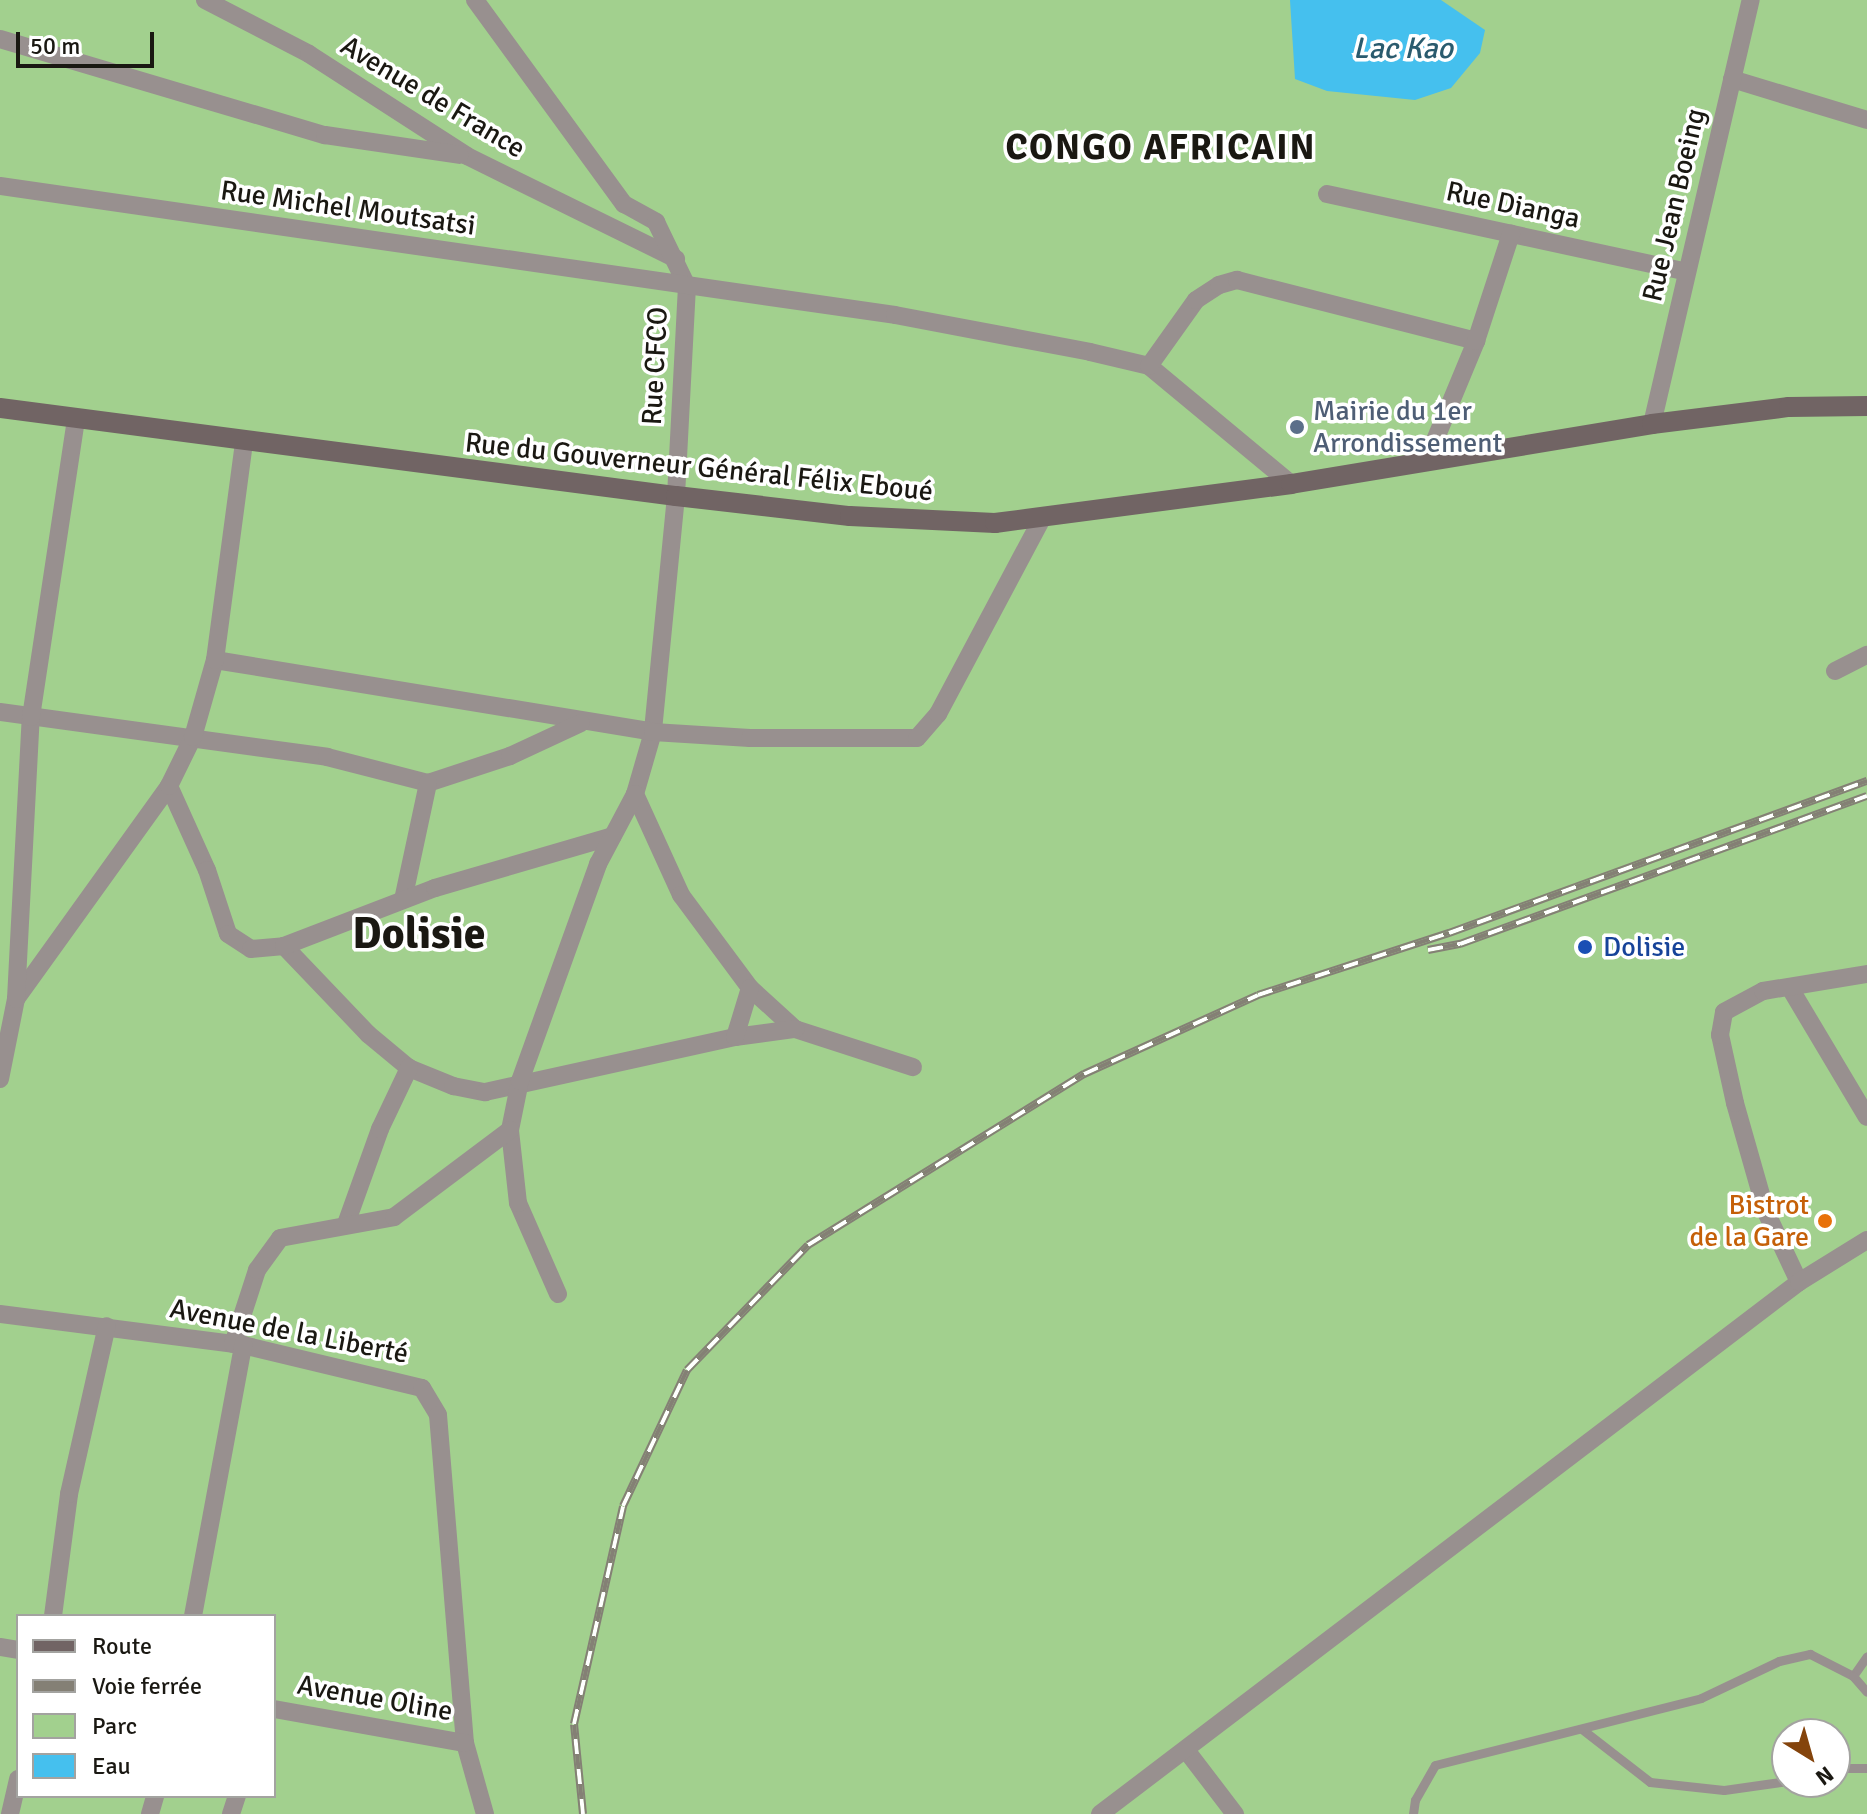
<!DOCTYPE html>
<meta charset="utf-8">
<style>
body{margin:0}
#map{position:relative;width:1867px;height:1814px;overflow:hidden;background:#f1ebda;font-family:Signika,sans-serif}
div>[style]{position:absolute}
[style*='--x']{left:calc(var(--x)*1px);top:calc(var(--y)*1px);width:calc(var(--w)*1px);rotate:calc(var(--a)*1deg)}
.green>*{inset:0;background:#a2d08e}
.water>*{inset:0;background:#45c0ee}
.service>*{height:9px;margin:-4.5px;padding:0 4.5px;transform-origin:4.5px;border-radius:4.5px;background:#98908f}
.minor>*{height:18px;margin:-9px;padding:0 9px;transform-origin:9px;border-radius:9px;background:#98908f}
.secondary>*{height:20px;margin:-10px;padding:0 10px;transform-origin:10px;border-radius:10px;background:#716464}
.rail>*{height:8px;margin-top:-4px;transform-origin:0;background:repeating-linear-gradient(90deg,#fff 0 15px,#848075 0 30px);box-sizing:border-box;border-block:2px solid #848075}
.dots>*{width:22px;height:22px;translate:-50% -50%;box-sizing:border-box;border:4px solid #fff;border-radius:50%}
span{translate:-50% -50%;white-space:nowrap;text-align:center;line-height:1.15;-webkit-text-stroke:7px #fff;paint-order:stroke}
.street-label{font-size:28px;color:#1a1812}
.service-label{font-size:28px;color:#4e5e75}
.left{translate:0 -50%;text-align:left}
.transit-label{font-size:28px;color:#164399}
.food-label{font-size:28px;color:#c56008}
.right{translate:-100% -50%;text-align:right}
.water-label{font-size:30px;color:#2a5b6e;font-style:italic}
.district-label{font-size:36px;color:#1a1812;font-weight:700;letter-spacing:2px}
.town-label{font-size:44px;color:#1a1812;font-weight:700}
.legend{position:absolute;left:16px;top:1614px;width:260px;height:184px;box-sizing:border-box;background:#fff;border:2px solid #a3a3a0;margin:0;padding:10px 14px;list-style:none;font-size:24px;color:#1a1812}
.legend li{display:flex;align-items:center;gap:16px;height:40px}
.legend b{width:40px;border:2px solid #a3a3a0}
.north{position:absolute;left:1771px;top:1718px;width:80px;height:80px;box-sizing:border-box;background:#fff;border:2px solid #a3a3a0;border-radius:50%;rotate:143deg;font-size:22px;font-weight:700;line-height:32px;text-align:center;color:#1a1812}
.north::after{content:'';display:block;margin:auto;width:28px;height:36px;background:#84440c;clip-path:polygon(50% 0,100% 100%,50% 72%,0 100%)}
.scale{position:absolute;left:16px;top:32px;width:138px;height:36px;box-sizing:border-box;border:4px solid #1a1812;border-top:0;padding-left:10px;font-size:24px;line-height:28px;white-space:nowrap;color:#1a1812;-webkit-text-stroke:6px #fff;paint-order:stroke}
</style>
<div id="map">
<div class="green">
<i style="clip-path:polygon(evenodd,0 0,1867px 0,1867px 1814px,0 1814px,0 0,18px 1616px,274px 1616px,274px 1796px,18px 1796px,18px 1616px,0 0,1787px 1734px,1835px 1734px,1835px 1782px,1787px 1782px,1787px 1734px)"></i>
</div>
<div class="water">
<i style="clip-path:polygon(1290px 0,1441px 0,1485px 30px,1480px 53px,1451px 88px,1415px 100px,1327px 91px,1295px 79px)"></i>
</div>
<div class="service">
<i style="--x:1853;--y:1676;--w:24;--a:-55"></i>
<i style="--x:1583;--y:1730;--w:85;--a:37.8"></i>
<i style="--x:1650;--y:1782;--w:74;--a:6.2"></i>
<i style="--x:1724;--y:1790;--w:64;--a:-8.1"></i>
<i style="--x:1835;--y:1768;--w:32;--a:0"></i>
<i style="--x:1413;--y:1814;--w:14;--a:-82"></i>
<i style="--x:1415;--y:1800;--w:40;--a:-60.3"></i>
<i style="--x:1435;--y:1765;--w:274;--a:-14.1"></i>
<i style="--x:1701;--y:1698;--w:86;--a:-25.4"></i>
<i style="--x:1779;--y:1661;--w:32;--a:-13"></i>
<i style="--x:1810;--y:1654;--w:48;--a:27.1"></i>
<i style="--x:1853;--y:1676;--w:21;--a:49"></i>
</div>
<div class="minor">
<i style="--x:205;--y:0;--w:117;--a:27.4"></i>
<i style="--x:309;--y:54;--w:188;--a:32.8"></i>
<i style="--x:467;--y:156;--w:233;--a:26.2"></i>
<i style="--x:475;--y:0;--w:253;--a:53.9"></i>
<i style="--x:624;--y:204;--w:37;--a:29"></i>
<i style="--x:656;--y:222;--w:71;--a:64.2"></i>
<i style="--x:687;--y:286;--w:210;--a:93"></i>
<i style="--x:676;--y:496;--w:237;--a:95.6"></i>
<i style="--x:653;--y:732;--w:65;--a:106.2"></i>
<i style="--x:635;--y:794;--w:111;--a:65.5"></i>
<i style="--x:681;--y:895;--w:116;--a:53.4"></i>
<i style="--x:750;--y:988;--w:61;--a:42.3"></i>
<i style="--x:795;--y:1029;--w:124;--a:17.9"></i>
<i style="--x:0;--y:39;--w:339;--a:16.5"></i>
<i style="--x:325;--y:135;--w:136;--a:8.4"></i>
<i style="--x:1732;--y:79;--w:141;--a:16.9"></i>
<i style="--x:0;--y:186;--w:904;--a:8.2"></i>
<i style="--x:895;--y:315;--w:198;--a:10.7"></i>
<i style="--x:1090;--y:352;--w:61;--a:13.3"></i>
<i style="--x:1149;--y:366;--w:185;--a:39.7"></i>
<i style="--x:1327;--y:194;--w:368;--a:12.2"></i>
<i style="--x:1149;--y:366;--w:81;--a:-54.5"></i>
<i style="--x:1196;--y:300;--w:27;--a:-33"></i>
<i style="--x:1219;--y:285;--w:19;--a:-16"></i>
<i style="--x:1237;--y:280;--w:247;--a:14.3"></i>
<i style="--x:1652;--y:424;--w:435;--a:-76.9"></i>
<i style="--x:1426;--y:462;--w:131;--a:-67.5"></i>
<i style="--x:1476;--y:341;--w:113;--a:-71.9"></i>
<i style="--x:215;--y:660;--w:444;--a:9.3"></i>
<i style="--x:653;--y:732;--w:97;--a:3.5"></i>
<i style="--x:750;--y:738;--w:167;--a:0"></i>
<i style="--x:917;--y:738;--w:32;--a:-49"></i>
<i style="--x:938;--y:714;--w:220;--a:-62"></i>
<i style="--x:1835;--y:671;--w:36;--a:-27"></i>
<i style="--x:0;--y:712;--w:330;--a:7.8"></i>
<i style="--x:327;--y:757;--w:104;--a:14.4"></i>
<i style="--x:428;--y:783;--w:86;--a:-18.2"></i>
<i style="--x:510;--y:756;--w:78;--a:-24.9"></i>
<i style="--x:169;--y:786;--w:92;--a:65.7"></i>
<i style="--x:207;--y:870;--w:67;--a:71.8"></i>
<i style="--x:228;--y:934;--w:27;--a:33"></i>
<i style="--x:251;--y:949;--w:33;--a:-5"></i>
<i style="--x:284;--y:946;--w:122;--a:46.3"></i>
<i style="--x:368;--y:1034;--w:53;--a:39.7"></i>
<i style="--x:409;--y:1068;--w:48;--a:22.2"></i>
<i style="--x:453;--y:1086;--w:33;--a:11"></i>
<i style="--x:485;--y:1092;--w:256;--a:-12.4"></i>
<i style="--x:735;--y:1037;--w:61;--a:-7.6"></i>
<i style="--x:403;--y:900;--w:120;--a:-77.9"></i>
<i style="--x:284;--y:946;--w:162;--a:-21"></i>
<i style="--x:435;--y:888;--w:185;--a:-16.3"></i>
<i style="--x:1790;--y:988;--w:150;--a:59.2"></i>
<i style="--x:16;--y:999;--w:262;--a:-54.3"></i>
<i style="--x:169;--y:786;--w:55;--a:-63.9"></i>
<i style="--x:193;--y:737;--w:80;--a:-74.1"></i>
<i style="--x:215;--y:660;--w:219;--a:-82.4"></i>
<i style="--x:735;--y:1037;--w:51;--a:-73"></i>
<i style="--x:0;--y:1079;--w:82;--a:-78.7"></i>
<i style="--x:16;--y:999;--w:282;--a:-87"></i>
<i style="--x:31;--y:717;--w:301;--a:-81.4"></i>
<i style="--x:346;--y:1224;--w:101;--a:-70.3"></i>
<i style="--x:380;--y:1129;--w:68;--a:-64.6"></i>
<i style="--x:1799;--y:1282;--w:77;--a:-115.2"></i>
<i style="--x:1766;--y:1212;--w:113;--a:-105.9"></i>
<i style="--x:1735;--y:1103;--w:70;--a:-102.4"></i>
<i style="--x:1720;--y:1035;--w:23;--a:-80"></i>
<i style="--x:1724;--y:1012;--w:44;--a:-28.3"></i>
<i style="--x:1763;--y:991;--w:105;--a:-9.3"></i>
<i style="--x:558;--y:1294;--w:99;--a:-113.7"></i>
<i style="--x:518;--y:1203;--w:73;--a:-96.3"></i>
<i style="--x:510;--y:1130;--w:50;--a:-78.5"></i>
<i style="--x:520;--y:1081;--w:231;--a:-70.2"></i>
<i style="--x:598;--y:864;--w:79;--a:-62.1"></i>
<i style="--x:0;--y:1314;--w:245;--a:7.3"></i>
<i style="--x:243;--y:1345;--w:184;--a:13.5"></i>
<i style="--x:422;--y:1388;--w:31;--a:59"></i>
<i style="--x:438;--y:1415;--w:329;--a:85.3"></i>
<i style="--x:465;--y:1743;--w:74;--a:74.3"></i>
<i style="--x:233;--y:1344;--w:78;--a:-72"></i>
<i style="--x:257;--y:1270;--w:39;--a:-54"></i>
<i style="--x:280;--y:1238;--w:116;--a:-10.4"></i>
<i style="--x:394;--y:1217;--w:145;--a:-36.9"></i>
<i style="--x:53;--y:1616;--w:123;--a:-82.5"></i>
<i style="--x:69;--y:1494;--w:172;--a:-77.3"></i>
<i style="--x:193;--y:1616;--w:276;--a:-79.5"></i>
<i style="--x:0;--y:1647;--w:18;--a:9"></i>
<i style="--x:274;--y:1709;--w:194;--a:10.1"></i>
<i style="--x:1186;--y:1750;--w:81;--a:52.6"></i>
<i style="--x:10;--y:1814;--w:36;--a:-77"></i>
<i style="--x:150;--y:1814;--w:19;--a:-74"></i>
<i style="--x:231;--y:1814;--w:19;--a:-72"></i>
<i style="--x:1100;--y:1814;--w:878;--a:-37.27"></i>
<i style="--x:1799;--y:1282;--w:80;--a:-31.7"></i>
</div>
<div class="secondary">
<i style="--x:0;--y:408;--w:682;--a:7.42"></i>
<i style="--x:676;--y:496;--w:175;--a:6.6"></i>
<i style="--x:850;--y:516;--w:145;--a:2.8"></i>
<i style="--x:995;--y:523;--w:299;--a:-7.5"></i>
<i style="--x:1291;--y:484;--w:366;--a:-9.4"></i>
<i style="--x:1652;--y:424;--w:138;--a:-7.1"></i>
<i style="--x:1789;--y:407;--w:78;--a:-0.7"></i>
</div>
<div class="rail">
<i style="--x:1428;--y:950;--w:33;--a:-11"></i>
<i style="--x:1460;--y:944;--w:433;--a:-20"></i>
<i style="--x:583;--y:1814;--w:90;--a:-95.7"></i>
<i style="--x:574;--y:1724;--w:223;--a:-77.3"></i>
<i style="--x:623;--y:1506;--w:150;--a:-64.8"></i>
<i style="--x:687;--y:1370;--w:174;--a:-45.9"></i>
<i style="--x:808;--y:1245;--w:325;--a:-31.8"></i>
<i style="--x:1084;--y:1074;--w:191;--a:-24.4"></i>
<i style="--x:1258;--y:995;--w:201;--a:-18"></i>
<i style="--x:1449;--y:933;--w:445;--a:-20"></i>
</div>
<div class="dots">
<i style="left:1297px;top:427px;background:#5c6f8a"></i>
<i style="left:1585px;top:947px;background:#1a4fb4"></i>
<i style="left:1825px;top:1221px;background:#e8710a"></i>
</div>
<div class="street-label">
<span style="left:433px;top:97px;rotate:31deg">Avenue de France</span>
<span style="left:1513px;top:205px;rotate:12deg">Rue Dianga</span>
<span style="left:1674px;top:205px;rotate:-77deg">Rue Jean Boeing</span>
<span style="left:348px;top:208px;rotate:8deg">Rue Michel Moutsatsi</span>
<span style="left:655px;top:366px;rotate:-87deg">Rue CFCO</span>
<span style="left:699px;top:467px;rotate:6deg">Rue du Gouverneur Général Félix Eboué</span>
<span style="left:289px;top:1331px;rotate:11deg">Avenue de la Liberté</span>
<span style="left:375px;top:1698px;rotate:10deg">Avenue Oline</span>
</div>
<div class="service-label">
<span class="left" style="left:1313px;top:427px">Mairie du 1er<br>Arrondissement</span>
</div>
<div class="transit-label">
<span class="left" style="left:1603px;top:947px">Dolisie</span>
</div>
<div class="food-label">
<span class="right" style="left:1809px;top:1221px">Bistrot<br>de la Gare</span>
</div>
<div class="water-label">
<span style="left:1403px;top:49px">Lac Kao</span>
</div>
<div class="district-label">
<span style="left:1161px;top:148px">CONGO AFRICAIN</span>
</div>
<div class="town-label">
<span style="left:419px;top:934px">Dolisie</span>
</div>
<ul class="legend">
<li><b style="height:10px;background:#716464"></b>Route</li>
<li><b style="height:10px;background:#848075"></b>Voie ferrée</li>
<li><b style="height:22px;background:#a2d08e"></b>Parc</li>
<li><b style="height:22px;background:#45c0ee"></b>Eau</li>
</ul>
<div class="north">N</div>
<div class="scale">50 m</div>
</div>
